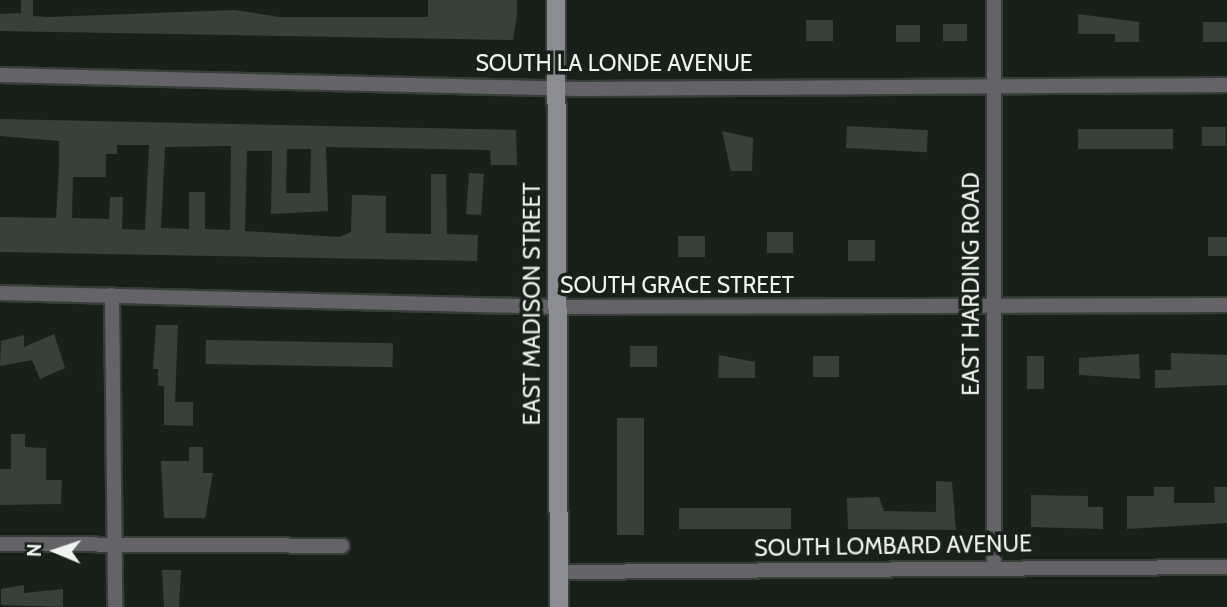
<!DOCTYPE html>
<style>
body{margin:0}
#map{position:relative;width:1227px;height:607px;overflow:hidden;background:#18201a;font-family:Cabin,sans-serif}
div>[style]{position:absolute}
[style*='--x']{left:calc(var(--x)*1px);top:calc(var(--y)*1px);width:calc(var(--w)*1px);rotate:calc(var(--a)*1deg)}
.building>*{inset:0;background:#374039;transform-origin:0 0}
.roads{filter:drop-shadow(2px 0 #363e38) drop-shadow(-2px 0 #363e38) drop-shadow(0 2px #363e38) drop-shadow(0 -2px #363e38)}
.street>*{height:14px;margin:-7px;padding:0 7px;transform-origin:7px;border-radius:7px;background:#646468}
.secondary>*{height:18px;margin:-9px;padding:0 9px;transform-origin:9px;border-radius:9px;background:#8c8c93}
span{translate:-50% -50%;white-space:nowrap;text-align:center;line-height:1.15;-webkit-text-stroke:7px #18201a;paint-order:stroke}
.street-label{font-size:23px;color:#eff4f0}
.north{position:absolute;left:21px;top:516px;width:70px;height:70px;-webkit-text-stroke:5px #18201a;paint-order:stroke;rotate:272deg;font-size:19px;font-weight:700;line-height:28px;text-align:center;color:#eff4f0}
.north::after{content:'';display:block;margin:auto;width:24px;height:32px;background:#eff4f0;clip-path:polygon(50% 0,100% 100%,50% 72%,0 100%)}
</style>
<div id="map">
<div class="building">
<i style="clip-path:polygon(21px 0,33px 0,33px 16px,48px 17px,235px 10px,279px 17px,428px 17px,428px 0,517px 0,517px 16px,513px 40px,0 31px,0 14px,21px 13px)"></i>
<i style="clip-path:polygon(1078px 14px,1139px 22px,1139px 42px,1115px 42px,1115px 34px,1078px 34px)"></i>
<i style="left:806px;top:20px;width:27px;height:21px"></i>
<i style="left:1203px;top:22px;width:24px;height:20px"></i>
<i style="left:943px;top:24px;width:24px;height:17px"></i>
<i style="left:896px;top:25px;width:24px;height:17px"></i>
<i style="clip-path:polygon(evenodd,0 119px,516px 130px,517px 165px,491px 165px,490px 150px,326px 147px,328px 211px,271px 214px,272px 151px,247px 151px,245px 231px,339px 237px,351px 232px,352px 195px,367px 195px,386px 196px,386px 233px,431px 234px,431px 174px,446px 174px,447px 234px,478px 235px,477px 261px,0 252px,0 217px,56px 218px,59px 167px,59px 141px,0 136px,0 119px,117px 145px,149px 145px,145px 230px,122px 229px,123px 197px,110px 197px,109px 219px,72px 218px,73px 177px,106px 177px,106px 154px,117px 154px,117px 145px,0 119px,231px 146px,230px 230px,205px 229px,205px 192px,189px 192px,189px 229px,161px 228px,165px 147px,231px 146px,0 119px,287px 149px,311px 149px,310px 193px,286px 193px,287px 149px)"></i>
<i style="left:847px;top:126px;width:81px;height:22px;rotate:3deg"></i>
<i style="left:1202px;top:127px;width:24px;height:19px"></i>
<i style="left:1173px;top:129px;width:20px;height:95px;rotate:90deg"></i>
<i style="clip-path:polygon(722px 131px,753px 138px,752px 171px,731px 171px)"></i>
<i style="left:469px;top:173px;width:15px;height:41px;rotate:4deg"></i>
<i style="left:767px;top:232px;width:26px;height:21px"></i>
<i style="left:678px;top:236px;width:27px;height:21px"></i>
<i style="left:1208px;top:237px;width:19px;height:19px"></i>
<i style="left:848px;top:240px;width:27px;height:21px"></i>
<i style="clip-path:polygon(156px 325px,178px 325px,175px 402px,193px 402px,193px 426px,164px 425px,164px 386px,158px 386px,158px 369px,153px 369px)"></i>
<i style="clip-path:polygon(54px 334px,65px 368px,40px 379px,32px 360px,0 366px,1px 341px,24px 335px,24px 347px)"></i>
<i style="left:206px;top:340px;width:187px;height:24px;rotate:1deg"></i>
<i style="left:630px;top:346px;width:27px;height:21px"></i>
<i style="clip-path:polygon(1171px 353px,1227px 355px,1227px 385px,1155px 388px,1155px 370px,1171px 370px)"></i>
<i style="clip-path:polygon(1139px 354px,1140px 379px,1079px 375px,1079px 358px)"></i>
<i style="clip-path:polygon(719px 355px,755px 362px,755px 378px,718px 378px)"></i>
<i style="left:813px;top:356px;width:26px;height:21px"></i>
<i style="left:1044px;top:356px;width:33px;height:17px;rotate:90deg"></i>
<i style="left:617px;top:418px;width:27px;height:117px"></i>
<i style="clip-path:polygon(11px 434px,25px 434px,25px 447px,46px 448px,46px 480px,62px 480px,61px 504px,0 505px,0 469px,11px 469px)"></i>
<i style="clip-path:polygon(189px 447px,203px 447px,203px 473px,213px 473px,205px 518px,164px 518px,161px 461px,189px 461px)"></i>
<i style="clip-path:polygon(936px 481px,952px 482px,956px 530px,848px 529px,847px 498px,879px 497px,884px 511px,936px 512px)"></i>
<i style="clip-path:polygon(1154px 487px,1174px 487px,1174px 503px,1215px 503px,1214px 487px,1227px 487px,1227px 523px,1127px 529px,1127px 496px,1154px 496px)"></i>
<i style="clip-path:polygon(1031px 495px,1088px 496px,1088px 507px,1103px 507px,1103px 529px,1031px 527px)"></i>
<i style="left:679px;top:508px;width:112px;height:21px"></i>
<i style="clip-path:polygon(162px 570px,181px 570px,179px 607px,164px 607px)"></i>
<i style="clip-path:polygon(24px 585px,24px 593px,63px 589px,63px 607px,1px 605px,1px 589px)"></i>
</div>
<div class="roads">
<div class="street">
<i style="--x:994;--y:0;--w:567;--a:90"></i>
<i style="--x:0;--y:75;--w:580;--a:1.38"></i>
<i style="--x:580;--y:89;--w:647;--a:-0.35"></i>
<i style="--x:0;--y:293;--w:555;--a:1.44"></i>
<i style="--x:555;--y:307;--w:672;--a:-0.17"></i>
<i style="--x:112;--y:295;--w:312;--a:89.4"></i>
<i style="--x:0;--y:544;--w:342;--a:0.3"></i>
<i style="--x:559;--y:572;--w:668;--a:-0.43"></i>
</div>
<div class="secondary">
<i style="--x:556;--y:0;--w:607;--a:89.72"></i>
</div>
</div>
<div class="street-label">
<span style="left:614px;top:63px">SOUTH LA LONDE AVENUE</span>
<span style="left:971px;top:284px;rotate:-90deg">EAST HARDING ROAD</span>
<span style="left:677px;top:285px">SOUTH GRACE STREET</span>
<span style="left:532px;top:304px;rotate:-90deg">EAST MADISON STREET</span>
<span style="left:893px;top:546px;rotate:-1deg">SOUTH LOMBARD AVENUE</span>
</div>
<div class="north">N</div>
</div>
